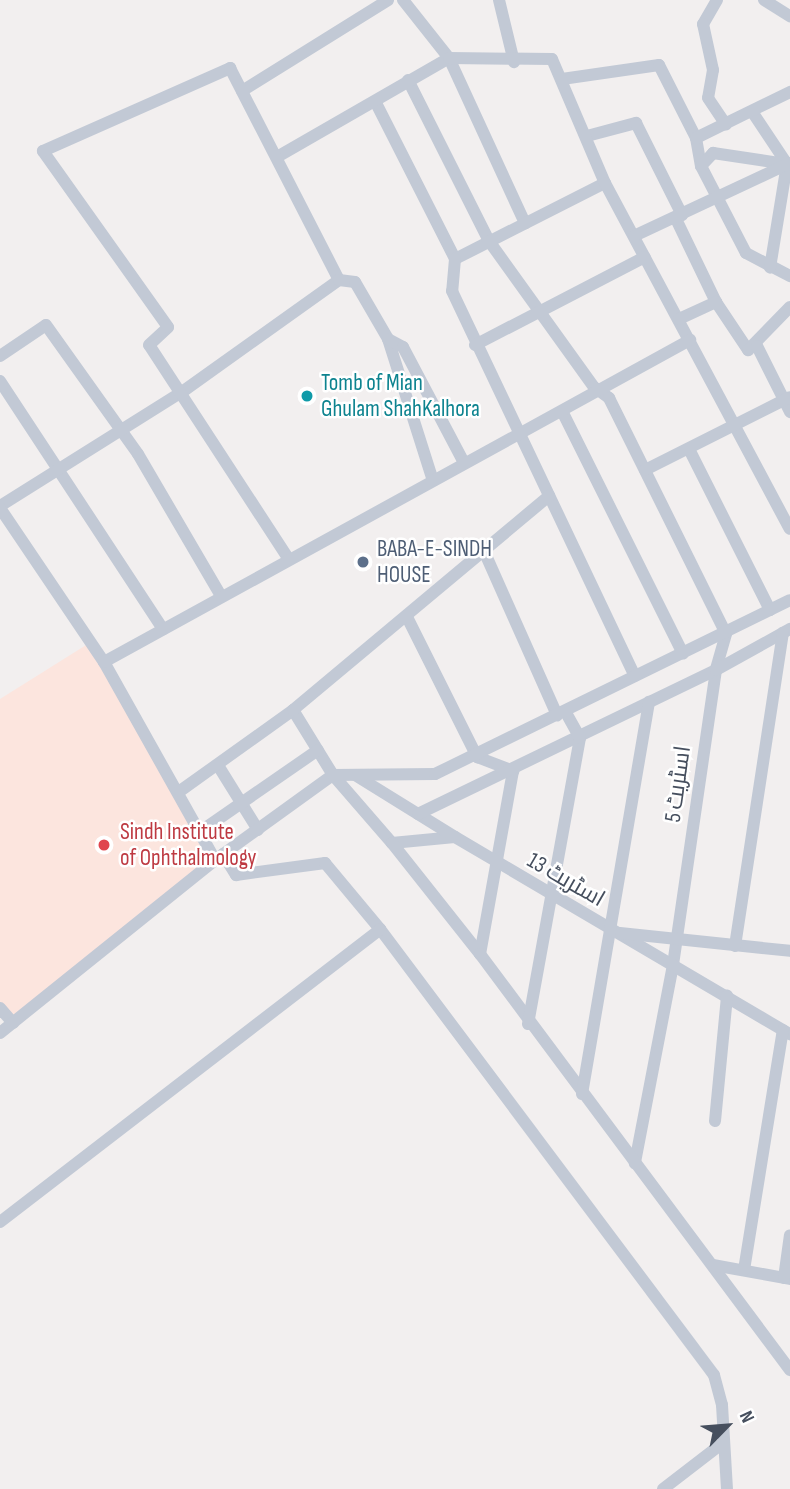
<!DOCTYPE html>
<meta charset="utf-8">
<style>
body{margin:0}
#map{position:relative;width:790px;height:1489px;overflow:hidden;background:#f2efef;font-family:"Sofia Sans Condensed",Cairo,sans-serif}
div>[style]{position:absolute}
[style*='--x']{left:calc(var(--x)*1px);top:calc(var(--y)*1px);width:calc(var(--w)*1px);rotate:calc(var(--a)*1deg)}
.medical>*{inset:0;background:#fce5de}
.minor>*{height:12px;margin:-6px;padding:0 6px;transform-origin:6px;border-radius:6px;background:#c2c9d5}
.dots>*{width:19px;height:19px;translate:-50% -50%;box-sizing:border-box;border:4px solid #fff;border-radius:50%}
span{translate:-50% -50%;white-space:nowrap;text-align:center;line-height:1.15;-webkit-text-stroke:5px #fff;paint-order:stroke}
.culture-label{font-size:23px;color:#0d838f}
.left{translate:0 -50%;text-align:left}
.service-label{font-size:23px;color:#4e5e75}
.street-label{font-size:23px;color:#464f5e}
.health-label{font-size:23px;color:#be3a42}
.north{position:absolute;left:692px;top:1391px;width:70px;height:70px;-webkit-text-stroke:5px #fff;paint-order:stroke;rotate:65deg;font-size:19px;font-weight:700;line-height:28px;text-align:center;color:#464f5e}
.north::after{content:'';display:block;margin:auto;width:24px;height:32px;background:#464f5e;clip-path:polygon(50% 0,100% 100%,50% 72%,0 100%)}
</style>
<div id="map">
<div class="medical">
<i style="clip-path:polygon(91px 642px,215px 860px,13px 1023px,0 1008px,0 699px)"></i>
</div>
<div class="minor">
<i style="--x:403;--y:0;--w:74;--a:51.6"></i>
<i style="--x:449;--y:58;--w:182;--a:65.3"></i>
<i style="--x:499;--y:0;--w:64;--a:76.4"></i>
<i style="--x:717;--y:0;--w:28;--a:120"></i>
<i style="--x:703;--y:24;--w:47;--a:77.7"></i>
<i style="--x:713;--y:70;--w:28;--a:100"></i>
<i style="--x:708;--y:98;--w:32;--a:56"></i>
<i style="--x:764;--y:0;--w:31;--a:32"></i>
<i style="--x:562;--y:79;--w:98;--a:-8.2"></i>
<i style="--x:659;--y:65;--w:82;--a:63.1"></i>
<i style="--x:696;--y:138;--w:28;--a:80"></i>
<i style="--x:701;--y:166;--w:98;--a:62.7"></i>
<i style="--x:746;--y:253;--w:50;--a:27.6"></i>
<i style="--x:408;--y:80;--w:180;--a:63.3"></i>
<i style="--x:489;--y:241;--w:180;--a:54.3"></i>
<i style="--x:594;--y:387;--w:19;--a:36"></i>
<i style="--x:609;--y:398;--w:263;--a:63.6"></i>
<i style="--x:726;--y:634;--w:37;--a:106"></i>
<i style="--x:716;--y:670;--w:298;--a:98.3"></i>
<i style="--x:673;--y:965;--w:202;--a:100.9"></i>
<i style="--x:242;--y:91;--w:172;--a:-31.9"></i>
<i style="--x:376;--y:103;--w:175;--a:63.1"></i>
<i style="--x:455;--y:259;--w:168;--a:-26.9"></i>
<i style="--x:753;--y:113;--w:61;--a:56.3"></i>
<i style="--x:787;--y:164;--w:105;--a:99.3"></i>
<i style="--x:587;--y:136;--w:51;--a:-14.9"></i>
<i style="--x:636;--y:123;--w:103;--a:63.4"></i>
<i style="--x:696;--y:138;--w:105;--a:-26.1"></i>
<i style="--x:277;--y:157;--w:198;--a:-29.9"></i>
<i style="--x:449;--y:58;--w:103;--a:0.6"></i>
<i style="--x:552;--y:59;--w:135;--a:66.9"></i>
<i style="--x:605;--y:183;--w:392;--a:61.9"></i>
<i style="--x:701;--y:166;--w:18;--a:-47"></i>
<i style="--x:713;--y:153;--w:75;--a:8.5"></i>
<i style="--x:676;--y:219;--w:92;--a:64.3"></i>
<i style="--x:716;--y:302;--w:58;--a:56.3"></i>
<i style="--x:748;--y:350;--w:60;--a:-45.7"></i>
<i style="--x:634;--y:236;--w:172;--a:-25.1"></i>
<i style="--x:455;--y:259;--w:32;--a:95"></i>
<i style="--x:452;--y:291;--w:426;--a:64.6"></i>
<i style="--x:679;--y:319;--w:41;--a:-24.7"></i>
<i style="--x:388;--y:339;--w:146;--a:72.4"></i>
<i style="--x:475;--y:345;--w:191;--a:-27.4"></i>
<i style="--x:757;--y:346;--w:74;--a:63.4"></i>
<i style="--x:0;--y:356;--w:55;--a:-34"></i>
<i style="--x:46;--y:325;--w:158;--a:54.5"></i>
<i style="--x:138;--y:454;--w:164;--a:59.7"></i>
<i style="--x:0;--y:381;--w:297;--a:56.7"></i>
<i style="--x:562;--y:411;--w:271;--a:63.5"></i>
<i style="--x:690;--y:451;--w:178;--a:63.3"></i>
<i style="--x:645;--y:470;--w:162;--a:-26.7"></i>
<i style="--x:0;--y:506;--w:215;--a:-32.1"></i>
<i style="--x:182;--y:392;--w:193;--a:-35.5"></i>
<i style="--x:0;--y:508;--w:186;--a:56"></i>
<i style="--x:104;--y:662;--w:227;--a:60.7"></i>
<i style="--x:484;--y:551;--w:180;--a:66"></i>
<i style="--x:288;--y:558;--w:254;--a:-123.1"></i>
<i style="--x:149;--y:345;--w:26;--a:-43"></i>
<i style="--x:168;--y:327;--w:216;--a:-125.4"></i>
<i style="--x:43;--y:151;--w:205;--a:-23.9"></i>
<i style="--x:230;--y:68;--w:238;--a:62.8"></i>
<i style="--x:339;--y:280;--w:16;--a:7"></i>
<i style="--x:355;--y:282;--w:66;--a:59.9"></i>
<i style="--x:388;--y:339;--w:17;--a:28"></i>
<i style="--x:403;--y:347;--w:129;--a:62.2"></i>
<i style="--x:407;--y:617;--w:157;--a:63.4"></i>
<i style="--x:477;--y:757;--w:39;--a:21"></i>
<i style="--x:513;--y:771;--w:186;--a:100.2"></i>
<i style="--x:104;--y:662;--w:669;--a:-28.79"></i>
<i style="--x:293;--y:710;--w:76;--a:58.4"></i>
<i style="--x:333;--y:775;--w:90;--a:49.1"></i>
<i style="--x:392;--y:843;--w:63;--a:-5.4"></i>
<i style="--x:455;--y:837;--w:389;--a:30.5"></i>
<i style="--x:219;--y:767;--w:74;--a:58.2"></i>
<i style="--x:355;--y:775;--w:118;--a:31.8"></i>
<i style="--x:180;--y:791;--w:139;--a:-35.6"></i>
<i style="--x:293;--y:710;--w:334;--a:-39.9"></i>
<i style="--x:418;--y:814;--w:331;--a:-25.8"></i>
<i style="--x:716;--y:670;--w:85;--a:-29"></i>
<i style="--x:201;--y:831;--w:142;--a:-34.7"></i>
<i style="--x:392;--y:843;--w:142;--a:51.6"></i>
<i style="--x:480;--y:954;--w:519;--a:53.31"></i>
<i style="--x:223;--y:854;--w:25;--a:58"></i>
<i style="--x:236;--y:875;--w:90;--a:-7.7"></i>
<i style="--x:325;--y:863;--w:86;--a:50.2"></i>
<i style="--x:380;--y:929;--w:557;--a:53.17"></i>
<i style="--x:714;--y:1375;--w:31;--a:75"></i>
<i style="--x:722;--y:1405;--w:84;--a:86.6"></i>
<i style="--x:620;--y:933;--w:171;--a:6"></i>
<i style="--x:735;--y:946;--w:317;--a:-81.3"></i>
<i style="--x:0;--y:1008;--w:20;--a:49"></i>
<i style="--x:528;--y:1024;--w:291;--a:-79.7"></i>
<i style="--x:580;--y:738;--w:31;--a:-119"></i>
<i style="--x:0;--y:1033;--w:276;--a:-38.8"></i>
<i style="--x:215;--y:860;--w:145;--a:-35.8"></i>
<i style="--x:333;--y:775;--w:102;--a:-0.6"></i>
<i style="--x:435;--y:774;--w:395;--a:-26.1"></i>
<i style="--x:582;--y:1094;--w:398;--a:-80.3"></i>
<i style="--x:715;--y:1121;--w:126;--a:-84.5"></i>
<i style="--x:0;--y:1222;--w:480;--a:-37.6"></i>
<i style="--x:713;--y:1265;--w:78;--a:10.3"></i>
<i style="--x:744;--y:1270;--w:243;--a:-80.8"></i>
<i style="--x:784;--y:1278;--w:43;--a:-82.1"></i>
<i style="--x:663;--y:1489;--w:77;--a:-37.6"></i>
</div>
<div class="dots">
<i style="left:307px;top:396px;background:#0f9aa8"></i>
<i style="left:363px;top:562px;background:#5c6f8a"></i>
<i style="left:104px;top:845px;background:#e0444e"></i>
</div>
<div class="culture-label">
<span class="left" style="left:321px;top:396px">Tomb of Mian<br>Ghulam ShahKalhora</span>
</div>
<div class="service-label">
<span class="left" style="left:377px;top:562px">BABA-E-SINDH<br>HOUSE</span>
</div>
<div class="street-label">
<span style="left:678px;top:784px;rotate:-82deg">اسٹریٹ 5</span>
<span style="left:566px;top:880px;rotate:30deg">اسٹریٹ 13</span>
</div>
<div class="health-label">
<span class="left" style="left:120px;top:845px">Sindh Institute<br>of Ophthalmology</span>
</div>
<div class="north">N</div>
</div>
